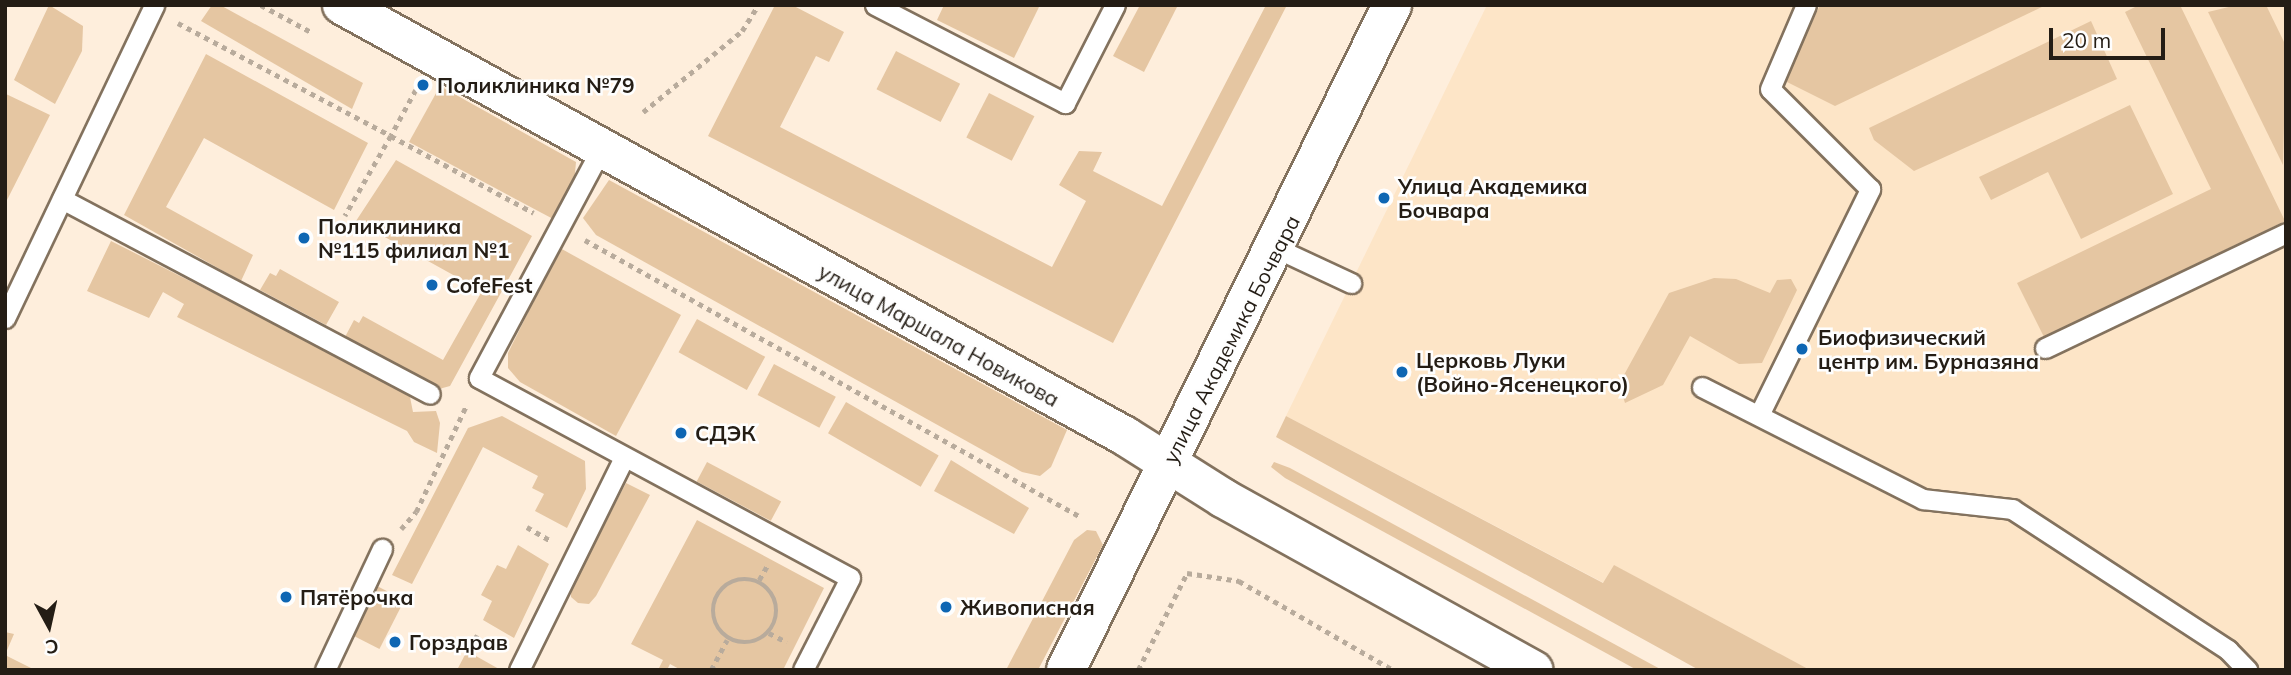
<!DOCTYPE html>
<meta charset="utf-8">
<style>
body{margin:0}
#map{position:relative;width:2291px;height:675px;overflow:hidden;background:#feeedc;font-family:Mulish,sans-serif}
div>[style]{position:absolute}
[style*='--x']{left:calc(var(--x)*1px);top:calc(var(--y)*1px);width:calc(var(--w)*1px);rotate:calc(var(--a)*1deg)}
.built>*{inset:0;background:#fde5c7}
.green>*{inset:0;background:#e5c6a2;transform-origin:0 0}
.path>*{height:4.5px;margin-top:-2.25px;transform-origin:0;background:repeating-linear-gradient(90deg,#b8ab9c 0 5px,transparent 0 10px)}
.path>.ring{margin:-2.25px;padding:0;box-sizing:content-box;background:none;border:4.5px solid #b8ab9c;border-radius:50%}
.roads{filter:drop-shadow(2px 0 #83725e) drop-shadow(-2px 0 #83725e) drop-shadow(0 2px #83725e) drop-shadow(0 -2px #83725e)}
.lane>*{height:19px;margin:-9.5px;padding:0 9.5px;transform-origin:9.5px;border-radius:9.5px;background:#fff}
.secondary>*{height:38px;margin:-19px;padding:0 19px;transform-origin:19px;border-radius:19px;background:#fff}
.dots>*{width:19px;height:19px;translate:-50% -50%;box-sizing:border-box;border:4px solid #fefefe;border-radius:50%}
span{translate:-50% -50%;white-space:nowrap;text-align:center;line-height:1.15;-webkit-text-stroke:5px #fefefe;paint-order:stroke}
.poi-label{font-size:21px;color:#241d15;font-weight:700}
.left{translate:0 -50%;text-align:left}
.street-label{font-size:21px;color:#241d15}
.frame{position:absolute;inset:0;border:7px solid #241d15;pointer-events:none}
.north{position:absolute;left:14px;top:591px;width:70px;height:70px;-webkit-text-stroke:5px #fefefe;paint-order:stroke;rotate:172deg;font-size:19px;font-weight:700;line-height:28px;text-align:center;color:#241d15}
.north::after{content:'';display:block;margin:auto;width:24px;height:32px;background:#241d15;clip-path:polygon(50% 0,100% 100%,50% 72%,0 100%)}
.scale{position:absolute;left:2049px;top:28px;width:116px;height:32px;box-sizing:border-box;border:4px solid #241d15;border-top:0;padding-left:9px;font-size:21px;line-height:24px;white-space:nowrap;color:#241d15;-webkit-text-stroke:5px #fefefe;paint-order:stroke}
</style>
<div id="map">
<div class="built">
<i style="clip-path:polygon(1487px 5px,2286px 5px,2286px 670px,1810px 670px,1615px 566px,1604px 583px,1286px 416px)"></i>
</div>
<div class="green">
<i style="clip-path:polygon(49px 5px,83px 26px,82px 51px,55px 104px,14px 80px)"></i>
<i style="clip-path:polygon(212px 5px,220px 5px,363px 83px,352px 109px,201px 21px)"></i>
<i style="clip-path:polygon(775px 5px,792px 5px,844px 32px,829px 62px,816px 56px,780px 127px,1052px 267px,1086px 201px,1059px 185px,1079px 151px,1102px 152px,1093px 171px,1162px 206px,1266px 5px,1287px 5px,1113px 343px,708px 136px)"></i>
<i style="clip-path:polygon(944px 5px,1040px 5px,1014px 58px,937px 20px)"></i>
<i style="clip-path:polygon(1140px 5px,1178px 5px,1144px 72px,1113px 56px)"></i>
<i style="clip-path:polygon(1820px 5px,2046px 5px,1835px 106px,1785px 81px)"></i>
<i style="clip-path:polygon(2139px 5px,2180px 5px,2285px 221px,2044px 337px,2017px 283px,2211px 189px,2125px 12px)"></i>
<i style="clip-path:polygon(2237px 5px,2266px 5px,2286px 46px,2283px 165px,2208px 12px)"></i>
<i style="clip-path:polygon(2091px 21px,2117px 79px,1914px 171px,1874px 140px,1869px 128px)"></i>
<i style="left:896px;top:51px;width:72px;height:43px;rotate:27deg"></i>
<i style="clip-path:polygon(206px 54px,368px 143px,334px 210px,204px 138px,166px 207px,253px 255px,241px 281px,124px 215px)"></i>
<i style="clip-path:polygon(440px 86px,576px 162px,574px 184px,555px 220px,409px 142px)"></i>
<i style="left:989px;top:93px;width:51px;height:50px;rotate:27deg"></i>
<i style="clip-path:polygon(6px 94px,50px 115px,5px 204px,5px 97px)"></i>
<i style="clip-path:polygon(2130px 105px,2173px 194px,2081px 239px,2048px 172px,1991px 200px,1979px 177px)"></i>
<i style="clip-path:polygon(396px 160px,532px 236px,450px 386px,439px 389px,345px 337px,354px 320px,359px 323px,363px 316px,443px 360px,482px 291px,356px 221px)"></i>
<i style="clip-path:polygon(609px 180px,1067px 430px,1051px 467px,1040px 476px,1022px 472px,596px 235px,583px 218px)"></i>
<i style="clip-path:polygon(111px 241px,409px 392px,413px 412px,436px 411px,440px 423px,437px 453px,414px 442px,407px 431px,177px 317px,184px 304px,163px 292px,149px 318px,87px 291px)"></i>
<i style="clip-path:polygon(560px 248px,681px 315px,616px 436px,520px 382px,508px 368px,508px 353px)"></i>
<i style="clip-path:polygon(280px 269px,339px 302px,326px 325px,260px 290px,270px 273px,276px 276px)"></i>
<i style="clip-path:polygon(1714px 278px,1736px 279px,1770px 293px,1777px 280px,1791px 279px,1797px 290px,1762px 363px,1739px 364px,1690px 336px,1663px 385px,1625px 403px,1619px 384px,1669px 293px)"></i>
<i style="left:697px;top:319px;width:78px;height:38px;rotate:29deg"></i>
<i style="left:774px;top:364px;width:70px;height:35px;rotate:28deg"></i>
<i style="left:846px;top:402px;width:107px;height:36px;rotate:30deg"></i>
<i style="clip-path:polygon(502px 416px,585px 461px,586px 489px,567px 528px,535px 511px,544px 494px,532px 488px,538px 476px,483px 447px,412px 584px,392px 575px,468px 428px)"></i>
<i style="clip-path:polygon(1286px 416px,1603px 583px,1614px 565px,1810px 670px,1699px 670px,1276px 437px)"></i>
<i style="clip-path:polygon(951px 460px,1029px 508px,1014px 534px,934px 491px)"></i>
<i style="left:707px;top:462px;width:84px;height:22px;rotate:28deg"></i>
<i style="clip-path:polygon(1274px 462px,1290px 468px,1662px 670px,1637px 670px,1285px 478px,1271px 467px)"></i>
<i style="clip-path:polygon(626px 483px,650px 495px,596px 596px,589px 604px,578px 603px,571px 597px,571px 587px)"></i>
<i style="clip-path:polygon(697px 520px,824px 588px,783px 670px,681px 670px,670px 664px,667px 670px,658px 670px,663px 660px,631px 644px)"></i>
<i style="clip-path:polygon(1087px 530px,1096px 531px,1103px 545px,1038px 670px,1006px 670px,1074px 540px)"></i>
<i style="clip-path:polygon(518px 545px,549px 564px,514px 638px,483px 620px,492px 601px,481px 595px,497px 565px,506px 569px)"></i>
<i style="left:375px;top:585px;width:33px;height:55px;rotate:27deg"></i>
<i style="clip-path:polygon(5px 632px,14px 634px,5px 655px,35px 670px,5px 670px)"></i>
<i style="clip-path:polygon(467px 651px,499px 669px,499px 670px,457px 670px)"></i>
</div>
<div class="path">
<i style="--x:261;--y:5;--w:59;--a:28.3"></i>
<i style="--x:178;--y:23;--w:241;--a:27.9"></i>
<i style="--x:391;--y:136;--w:92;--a:119.9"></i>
<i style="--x:416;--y:90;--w:52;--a:118.5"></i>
<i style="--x:391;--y:136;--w:162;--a:28.3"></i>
<i style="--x:643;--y:112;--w:128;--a:-39.3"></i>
<i style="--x:742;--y:31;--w:31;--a:-58"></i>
<i style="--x:585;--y:240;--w:566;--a:29.19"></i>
<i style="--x:527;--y:527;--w:28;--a:30"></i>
<i style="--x:401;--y:529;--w:23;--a:-49"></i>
<i style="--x:416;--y:512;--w:119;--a:-64.7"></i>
<i class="ring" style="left:713px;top:579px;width:59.5px;height:59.5px"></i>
<i style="--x:759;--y:580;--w:16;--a:-60"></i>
<i style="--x:769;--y:633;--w:20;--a:27"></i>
<i style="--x:474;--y:636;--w:27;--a:27"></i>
<i style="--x:711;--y:670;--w:34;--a:-62"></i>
<i style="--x:1138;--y:670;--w:109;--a:-63.2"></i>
<i style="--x:1187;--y:573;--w:53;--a:8.7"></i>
<i style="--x:1239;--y:581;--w:178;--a:30"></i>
</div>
<div class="roads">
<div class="lane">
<i style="--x:875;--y:5;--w:214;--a:27.3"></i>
<i style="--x:1065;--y:103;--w:110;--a:-63"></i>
<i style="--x:600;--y:151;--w:257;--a:118.1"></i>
<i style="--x:479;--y:378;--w:421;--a:28.3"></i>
<i style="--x:850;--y:578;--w:103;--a:117.1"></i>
<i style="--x:62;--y:199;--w:416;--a:27.9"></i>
<i style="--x:1276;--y:248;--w:83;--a:25"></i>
<i style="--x:5;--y:318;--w:347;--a:-64.5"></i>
<i style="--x:2045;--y:348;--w:267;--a:-25.5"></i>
<i style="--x:1702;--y:387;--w:248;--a:26.9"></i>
<i style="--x:1923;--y:499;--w:90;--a:6.4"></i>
<i style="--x:2012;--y:509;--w:258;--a:33.1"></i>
<i style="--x:2228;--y:650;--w:28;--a:46"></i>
<i style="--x:1759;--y:415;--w:252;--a:-63.8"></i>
<i style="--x:1870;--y:189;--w:141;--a:-135"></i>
<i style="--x:1770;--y:89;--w:91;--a:-66.8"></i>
<i style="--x:325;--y:670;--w:134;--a:-64.8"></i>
<i style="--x:519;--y:670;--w:237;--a:-63.7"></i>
</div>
<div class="secondary">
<i style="--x:342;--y:5;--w:894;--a:28.83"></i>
<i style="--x:1125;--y:436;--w:116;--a:32.3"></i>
<i style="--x:1223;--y:498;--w:355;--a:29"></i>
<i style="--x:1066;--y:670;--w:741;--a:-63.88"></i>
</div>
</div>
<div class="dots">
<i style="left:423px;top:85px;background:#0e66b3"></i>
<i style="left:1384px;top:198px;background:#0e66b3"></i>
<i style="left:304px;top:238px;background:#0e66b3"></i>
<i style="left:432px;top:285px;background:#0e66b3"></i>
<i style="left:1802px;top:349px;background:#0e66b3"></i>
<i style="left:1402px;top:372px;background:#0e66b3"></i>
<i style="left:681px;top:433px;background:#0e66b3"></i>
<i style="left:286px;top:597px;background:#0e66b3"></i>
<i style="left:946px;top:607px;background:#0e66b3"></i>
<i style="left:395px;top:642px;background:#0e66b3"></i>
</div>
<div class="poi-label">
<span class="left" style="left:437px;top:85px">Поликлиника №79</span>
<span class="left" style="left:1398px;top:198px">Улица Академика<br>Бочвара</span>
<span class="left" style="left:318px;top:238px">Поликлиника<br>№115 филиал №1</span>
<span class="left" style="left:446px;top:285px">CofeFest</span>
<span class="left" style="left:1818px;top:349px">Биофизический<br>центр им. Бурназяна</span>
<span class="left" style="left:1416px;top:372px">Церковь Луки<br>(Войно-Ясенецкого)</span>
<span class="left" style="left:695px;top:433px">СДЭК</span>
<span class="left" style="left:300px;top:597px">Пятёрочка</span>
<span class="left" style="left:960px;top:607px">Живописная</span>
<span class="left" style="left:409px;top:642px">Горздрав</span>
</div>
<div class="street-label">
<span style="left:939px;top:335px;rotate:29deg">улица Маршала Новикова</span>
<span style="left:1231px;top:339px;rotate:-63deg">улица Академика Бочвара</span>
</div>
<div class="frame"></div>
<div class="north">С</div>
<div class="scale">20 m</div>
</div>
